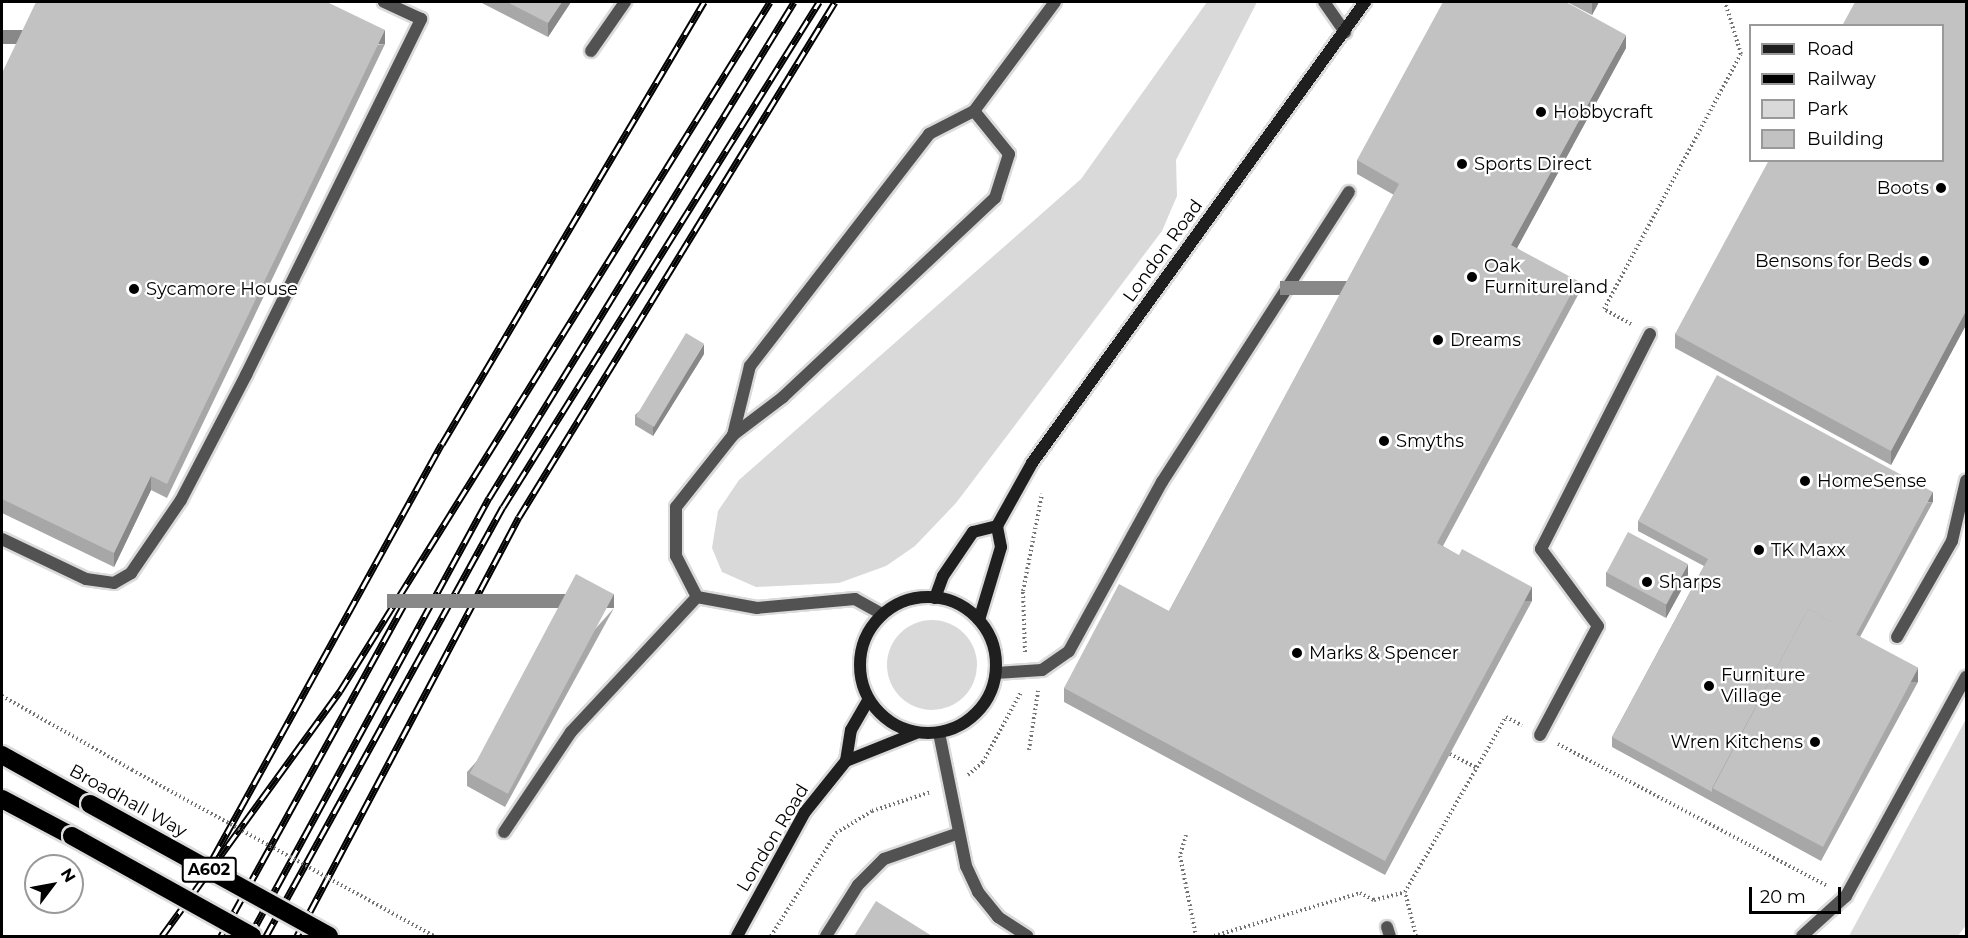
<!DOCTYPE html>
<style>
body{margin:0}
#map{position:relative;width:1968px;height:938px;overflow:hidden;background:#fff;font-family:Montserrat,sans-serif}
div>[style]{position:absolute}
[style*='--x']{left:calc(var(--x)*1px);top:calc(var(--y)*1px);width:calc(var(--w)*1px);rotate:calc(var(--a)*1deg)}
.green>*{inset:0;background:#d9d9d9}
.round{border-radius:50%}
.path>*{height:4px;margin-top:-2px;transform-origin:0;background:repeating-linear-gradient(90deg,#747474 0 1.5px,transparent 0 4.5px)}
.roads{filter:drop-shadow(2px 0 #dbdbdb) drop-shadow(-2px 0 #dbdbdb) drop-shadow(0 2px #dbdbdb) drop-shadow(0 -2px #dbdbdb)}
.lane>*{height:12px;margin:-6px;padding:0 6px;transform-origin:6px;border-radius:6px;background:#525252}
.street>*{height:12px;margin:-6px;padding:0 6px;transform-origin:6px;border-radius:6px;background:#525252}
.secondary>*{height:12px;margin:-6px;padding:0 6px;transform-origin:6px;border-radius:6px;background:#1f1f1f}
.secondary>.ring{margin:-6px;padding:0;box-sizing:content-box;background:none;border:12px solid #1f1f1f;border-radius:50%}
.highway>*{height:18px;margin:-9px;padding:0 9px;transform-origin:9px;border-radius:9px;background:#000}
.rail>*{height:7px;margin-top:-3.5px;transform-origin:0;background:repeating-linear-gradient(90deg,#fff 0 14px,#000 0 28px);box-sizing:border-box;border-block:2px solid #000}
.path-bridge>*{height:4px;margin-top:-2px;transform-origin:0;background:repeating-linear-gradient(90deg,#747474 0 1.5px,transparent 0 4.5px)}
.bridges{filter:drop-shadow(2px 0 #dbdbdb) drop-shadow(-2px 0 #dbdbdb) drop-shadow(0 2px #dbdbdb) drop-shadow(0 -2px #dbdbdb)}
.highway-bridge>*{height:18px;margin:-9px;padding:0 9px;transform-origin:9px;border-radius:9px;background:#000}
.wall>*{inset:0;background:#a7a7a7}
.shaded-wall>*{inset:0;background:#888;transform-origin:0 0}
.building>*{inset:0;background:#c2c2c2;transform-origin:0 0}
.dots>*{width:16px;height:16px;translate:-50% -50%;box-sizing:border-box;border:3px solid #fff;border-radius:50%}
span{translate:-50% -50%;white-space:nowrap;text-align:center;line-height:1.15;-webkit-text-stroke:4.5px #fff;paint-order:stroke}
.shield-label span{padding:2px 4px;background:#fff;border:2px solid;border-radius:4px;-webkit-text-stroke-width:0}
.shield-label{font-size:16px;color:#000;font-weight:700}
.poi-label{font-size:18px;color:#000}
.left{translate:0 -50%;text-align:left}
.right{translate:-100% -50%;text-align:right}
.street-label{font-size:18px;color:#000}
.frame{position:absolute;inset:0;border:3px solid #000;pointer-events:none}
.legend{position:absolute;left:1749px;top:24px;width:195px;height:138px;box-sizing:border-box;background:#fff;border:2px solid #999;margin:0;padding:8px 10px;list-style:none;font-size:18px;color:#000}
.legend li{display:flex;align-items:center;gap:12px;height:30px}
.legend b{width:30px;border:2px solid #999}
.north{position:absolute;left:24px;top:854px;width:60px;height:60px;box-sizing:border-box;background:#fff;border:2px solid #999;border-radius:50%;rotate:58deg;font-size:16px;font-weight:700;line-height:24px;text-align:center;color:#000}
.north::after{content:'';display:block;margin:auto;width:21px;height:27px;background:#000;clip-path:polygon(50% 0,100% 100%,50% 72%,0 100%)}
.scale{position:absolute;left:1749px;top:887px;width:92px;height:27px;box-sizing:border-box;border:3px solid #000;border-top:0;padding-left:8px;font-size:18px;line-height:21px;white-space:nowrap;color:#000;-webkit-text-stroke:4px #fff;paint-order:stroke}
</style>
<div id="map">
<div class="green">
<i style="clip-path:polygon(1207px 2px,1257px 2px,1176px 160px,1177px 196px,1162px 231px,956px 503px,915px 546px,886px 566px,839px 583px,756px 587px,722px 572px,712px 548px,718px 511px,739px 480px,1081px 179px)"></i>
<i class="round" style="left:887px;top:620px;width:90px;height:90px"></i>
<i style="clip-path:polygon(1966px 719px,1966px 925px,1958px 936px,1849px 936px)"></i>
</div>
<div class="path">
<i style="--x:1631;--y:324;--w:31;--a:-151"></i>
<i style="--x:1604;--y:309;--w:289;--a:-61.8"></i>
<i style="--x:1741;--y:54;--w:54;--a:-107.1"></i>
<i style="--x:1025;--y:652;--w:61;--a:-91.9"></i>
<i style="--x:1023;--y:591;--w:99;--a:-78.9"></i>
<i style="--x:2;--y:696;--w:150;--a:29.6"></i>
<i style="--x:1558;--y:744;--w:304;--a:27.8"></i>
<i style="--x:1029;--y:750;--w:60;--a:-81.3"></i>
<i style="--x:1450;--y:754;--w:29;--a:27"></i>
<i style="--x:968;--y:775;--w:20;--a:-41"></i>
<i style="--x:983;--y:762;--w:80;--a:-61.5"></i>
<i style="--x:1186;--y:835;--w:22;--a:106"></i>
<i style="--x:1180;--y:856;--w:82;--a:78.7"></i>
<i style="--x:771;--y:936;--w:122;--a:-57.7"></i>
<i style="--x:836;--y:833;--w:42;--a:-31.4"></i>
<i style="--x:872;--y:811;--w:62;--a:-17.9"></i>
<i style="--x:1214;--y:936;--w:152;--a:-16.4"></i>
<i style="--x:1360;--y:893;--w:16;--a:27"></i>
<i style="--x:1374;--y:900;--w:32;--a:-14"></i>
<i style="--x:1416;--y:936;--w:45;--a:-104"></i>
<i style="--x:1405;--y:892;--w:202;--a:-60"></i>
<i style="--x:1506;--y:717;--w:18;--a:27"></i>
</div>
<div class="roads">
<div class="lane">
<i style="--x:1324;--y:2;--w:37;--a:55"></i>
<i style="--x:591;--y:51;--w:60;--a:-55.2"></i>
<i style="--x:733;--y:435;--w:71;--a:-76.2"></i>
<i style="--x:750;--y:366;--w:293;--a:-52.3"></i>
<i style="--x:929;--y:134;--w:51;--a:-27.1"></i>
<i style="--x:974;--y:111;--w:136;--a:-53.4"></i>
<i style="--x:2;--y:539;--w:93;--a:25.5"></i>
<i style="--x:86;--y:579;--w:28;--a:8"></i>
<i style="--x:114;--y:583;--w:20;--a:-30"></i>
<i style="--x:131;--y:573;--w:88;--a:-55.6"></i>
<i style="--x:181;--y:500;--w:141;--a:-62.5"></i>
<i style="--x:246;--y:375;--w:397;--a:-63.8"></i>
<i style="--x:421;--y:19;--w:41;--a:-155.3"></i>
<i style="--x:882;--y:614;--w:31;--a:-151"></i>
<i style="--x:855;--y:599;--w:98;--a:174.8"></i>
<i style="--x:757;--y:608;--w:61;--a:-169.6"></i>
<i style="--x:697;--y:597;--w:46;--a:-117.1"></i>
<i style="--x:676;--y:556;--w:49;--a:-90"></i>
<i style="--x:676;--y:507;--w:92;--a:-51.6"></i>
<i style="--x:733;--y:435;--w:63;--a:-37.2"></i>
<i style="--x:783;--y:397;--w:291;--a:-43.2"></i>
<i style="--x:995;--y:198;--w:46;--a:-72.3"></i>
<i style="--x:1009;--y:154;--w:55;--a:-129.1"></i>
<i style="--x:1897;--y:637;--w:111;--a:-60.2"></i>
<i style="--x:1952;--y:541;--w:62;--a:-76.9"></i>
<i style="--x:996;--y:673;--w:46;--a:-3.7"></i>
<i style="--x:1042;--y:670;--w:33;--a:-35"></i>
<i style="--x:1069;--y:651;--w:193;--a:-61.2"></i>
<i style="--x:1162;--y:482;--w:345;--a:-57.2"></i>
<i style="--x:939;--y:733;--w:136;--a:78.5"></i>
<i style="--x:966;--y:866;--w:29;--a:65"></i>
<i style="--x:978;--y:892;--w:32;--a:51"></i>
<i style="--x:998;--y:917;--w:35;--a:33"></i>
<i style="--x:504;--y:832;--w:120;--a:-56.2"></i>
<i style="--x:571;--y:732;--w:185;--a:-47"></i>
<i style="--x:1387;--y:927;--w:9;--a:72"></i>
<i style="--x:826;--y:936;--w:60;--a:-57.9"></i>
<i style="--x:858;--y:885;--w:37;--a:-45"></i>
<i style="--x:884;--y:859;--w:76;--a:-19.1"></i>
<i style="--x:1802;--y:936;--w:59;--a:-42.3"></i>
<i style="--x:1846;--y:896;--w:250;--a:-61.3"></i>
</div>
<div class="street">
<i style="--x:1540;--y:735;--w:123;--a:-62"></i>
<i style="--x:1598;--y:626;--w:96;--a:-126.5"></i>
<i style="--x:1541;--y:549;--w:241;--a:-63.1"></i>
</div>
<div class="secondary">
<i class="ring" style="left:860px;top:597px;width:124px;height:124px"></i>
<i style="--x:935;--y:598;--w:23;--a:-70"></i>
<i style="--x:943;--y:576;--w:53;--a:-55.7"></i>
<i style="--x:973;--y:532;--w:25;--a:-14"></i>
<i style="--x:979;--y:620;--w:76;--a:-73.2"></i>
<i style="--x:1001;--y:547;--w:21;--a:-101"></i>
<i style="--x:997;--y:526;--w:72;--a:-60.9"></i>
<i style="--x:1032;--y:463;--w:569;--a:-54.16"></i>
<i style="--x:846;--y:761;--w:75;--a:-21.8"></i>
<i style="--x:737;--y:936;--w:141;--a:-61.3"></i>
<i style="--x:805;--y:812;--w:65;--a:-51.2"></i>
<i style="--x:846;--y:761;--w:31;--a:-81"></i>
<i style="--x:851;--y:730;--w:34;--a:-60"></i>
</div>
<div class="highway">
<i style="--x:2;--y:755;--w:101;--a:29.1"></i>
<i style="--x:2;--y:799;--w:79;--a:27.9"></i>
</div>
</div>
<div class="rail">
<i style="--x:213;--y:858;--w:473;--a:-61.1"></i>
<i style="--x:442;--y:444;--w:514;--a:-59.34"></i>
<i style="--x:162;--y:936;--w:303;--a:-54"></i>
<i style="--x:340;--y:691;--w:812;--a:-58.03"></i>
<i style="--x:221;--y:936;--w:383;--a:-61.1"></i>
<i style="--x:250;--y:936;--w:499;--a:-61.4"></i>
<i style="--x:489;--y:498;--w:582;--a:-58.41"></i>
<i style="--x:266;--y:936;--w:490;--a:-61.1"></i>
<i style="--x:503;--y:507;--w:596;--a:-57.96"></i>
<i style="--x:297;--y:936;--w:474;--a:-62.1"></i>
<i style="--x:519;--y:517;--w:604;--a:-58.47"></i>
</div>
<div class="path-bridge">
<i style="--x:132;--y:770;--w:345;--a:28.8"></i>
</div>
<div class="bridges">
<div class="highway-bridge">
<i style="--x:90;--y:804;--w:273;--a:28.9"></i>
<i style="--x:72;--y:836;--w:206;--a:29.1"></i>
</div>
</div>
<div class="wall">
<i style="clip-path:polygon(480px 2px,571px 2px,548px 37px)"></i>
<i style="clip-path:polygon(1567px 2px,1599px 2px,1592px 15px)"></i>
<i style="clip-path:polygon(1966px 2px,1966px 325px,1891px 465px,1675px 348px,1675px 334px)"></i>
<i style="clip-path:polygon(385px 44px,167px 498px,151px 490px,114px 567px,2px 513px,2px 73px)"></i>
<i style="clip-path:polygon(1626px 48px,1517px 248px,1578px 295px,1443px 546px,1532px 601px,1385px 875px,1064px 702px,1064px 688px,1169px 611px,1394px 195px,1357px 174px,1357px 160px)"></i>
<i style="clip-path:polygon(704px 354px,653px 436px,635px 425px,635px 415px)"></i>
<i style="clip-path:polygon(1933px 502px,1860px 637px,1918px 682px,1821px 861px,1612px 747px,1612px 737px,1704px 566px,1638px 531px,1638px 521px)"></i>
<i style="clip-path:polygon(1606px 572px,1688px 578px,1666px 618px,1606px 586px)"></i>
<i style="clip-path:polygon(614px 608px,505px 807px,467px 786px,467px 772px)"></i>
</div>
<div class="shaded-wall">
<i style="clip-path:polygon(562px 2px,571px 2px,548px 37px,548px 23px)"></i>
<i style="clip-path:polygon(1592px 2px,1599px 2px,1592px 15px)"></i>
<i style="left:385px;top:30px;width:14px;height:504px;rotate:90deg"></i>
<i style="clip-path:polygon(1626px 35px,1626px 48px,1511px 259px,1511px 245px)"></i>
<i style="left:1578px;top:281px;width:14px;height:298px;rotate:90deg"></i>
<i style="clip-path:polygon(1966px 311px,1966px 325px,1891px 465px,1891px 451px)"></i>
<i style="clip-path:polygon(704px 344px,704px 354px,653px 436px,653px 426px)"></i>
<i style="clip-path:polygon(151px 476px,151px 490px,114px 567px,114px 553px)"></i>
<i style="left:1933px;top:492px;width:10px;height:166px;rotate:90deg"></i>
<i style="clip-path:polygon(1688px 564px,1688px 578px,1666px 618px,1666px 604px)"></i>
<i style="left:1532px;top:587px;width:14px;height:311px;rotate:90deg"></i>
<i style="left:614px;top:594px;width:14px;height:227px;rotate:90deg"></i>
<i style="left:1918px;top:668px;width:14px;height:204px;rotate:90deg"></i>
</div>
<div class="building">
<i style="clip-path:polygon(36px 2px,327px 2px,385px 30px,167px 484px,151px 476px,114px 553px,2px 499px,2px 73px)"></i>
<i style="clip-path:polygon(507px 2px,562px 2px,548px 23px)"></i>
<i style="clip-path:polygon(1443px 2px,1566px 2px,1626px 35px,1511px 245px,1578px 281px,1437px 543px,1459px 555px,1462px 549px,1532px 587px,1385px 861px,1064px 688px,1119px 584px,1169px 611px,1399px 184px,1357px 160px)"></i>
<i style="clip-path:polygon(1855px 2px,1966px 2px,1966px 311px,1891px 451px,1675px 334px,1769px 160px,1942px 160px,1942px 26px,1842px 26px)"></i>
<i style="left:686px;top:333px;width:21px;height:97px;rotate:31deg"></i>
<i style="clip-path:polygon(1717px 375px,1933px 492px,1856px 635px,1808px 609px,1712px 788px,1712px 792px,1612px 737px,1708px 559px,1638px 521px)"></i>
<i style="left:1628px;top:532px;width:68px;height:46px;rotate:28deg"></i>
<i style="left:576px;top:574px;width:43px;height:226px;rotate:28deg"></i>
<i style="left:1808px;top:609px;width:125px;height:203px;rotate:28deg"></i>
<i style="clip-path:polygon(876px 901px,932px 936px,854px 936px)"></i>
</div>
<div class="dots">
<i style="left:1541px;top:112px;background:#000"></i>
<i style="left:1462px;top:164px;background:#000"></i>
<i style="left:1941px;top:188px;background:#000"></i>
<i style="left:1924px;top:261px;background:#000"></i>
<i style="left:1472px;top:277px;background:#000"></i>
<i style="left:134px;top:289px;background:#000"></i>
<i style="left:1438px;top:340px;background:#000"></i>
<i style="left:1384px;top:441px;background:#000"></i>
<i style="left:1805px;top:481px;background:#000"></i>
<i style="left:1759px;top:550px;background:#000"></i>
<i style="left:1647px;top:582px;background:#000"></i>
<i style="left:1297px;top:653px;background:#000"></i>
<i style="left:1709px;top:686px;background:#000"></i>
<i style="left:1815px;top:742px;background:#000"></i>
</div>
<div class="shield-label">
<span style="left:209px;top:870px">A602</span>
</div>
<div class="poi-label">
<span class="left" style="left:1553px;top:112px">Hobbycraft</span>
<span class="left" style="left:1474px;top:164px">Sports Direct</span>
<span class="right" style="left:1929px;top:188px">Boots</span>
<span class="right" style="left:1912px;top:261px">Bensons for Beds</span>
<span class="left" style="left:1484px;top:277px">Oak<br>Furnitureland</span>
<span class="left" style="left:146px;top:289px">Sycamore House</span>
<span class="left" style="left:1450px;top:340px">Dreams</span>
<span class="left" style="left:1396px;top:441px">Smyths</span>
<span class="left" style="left:1817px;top:481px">HomeSense</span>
<span class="left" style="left:1771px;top:550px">TK Maxx</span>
<span class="left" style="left:1659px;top:582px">Sharps</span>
<span class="left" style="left:1309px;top:653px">Marks &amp; Spencer</span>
<span class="left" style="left:1721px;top:686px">Furniture<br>Village</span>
<span class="right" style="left:1803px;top:742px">Wren Kitchens</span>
</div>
<div class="street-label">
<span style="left:1163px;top:251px;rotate:-54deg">London Road</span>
<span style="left:128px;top:801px;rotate:29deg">Broadhall Way</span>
<span style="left:773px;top:838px;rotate:-59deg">London Road</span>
</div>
<div class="frame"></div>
<ul class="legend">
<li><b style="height:8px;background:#1f1f1f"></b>Road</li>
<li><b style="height:8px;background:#000"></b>Railway</li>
<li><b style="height:16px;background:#d9d9d9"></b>Park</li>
<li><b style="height:16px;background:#c2c2c2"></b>Building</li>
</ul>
<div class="north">N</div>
<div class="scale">20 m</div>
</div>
